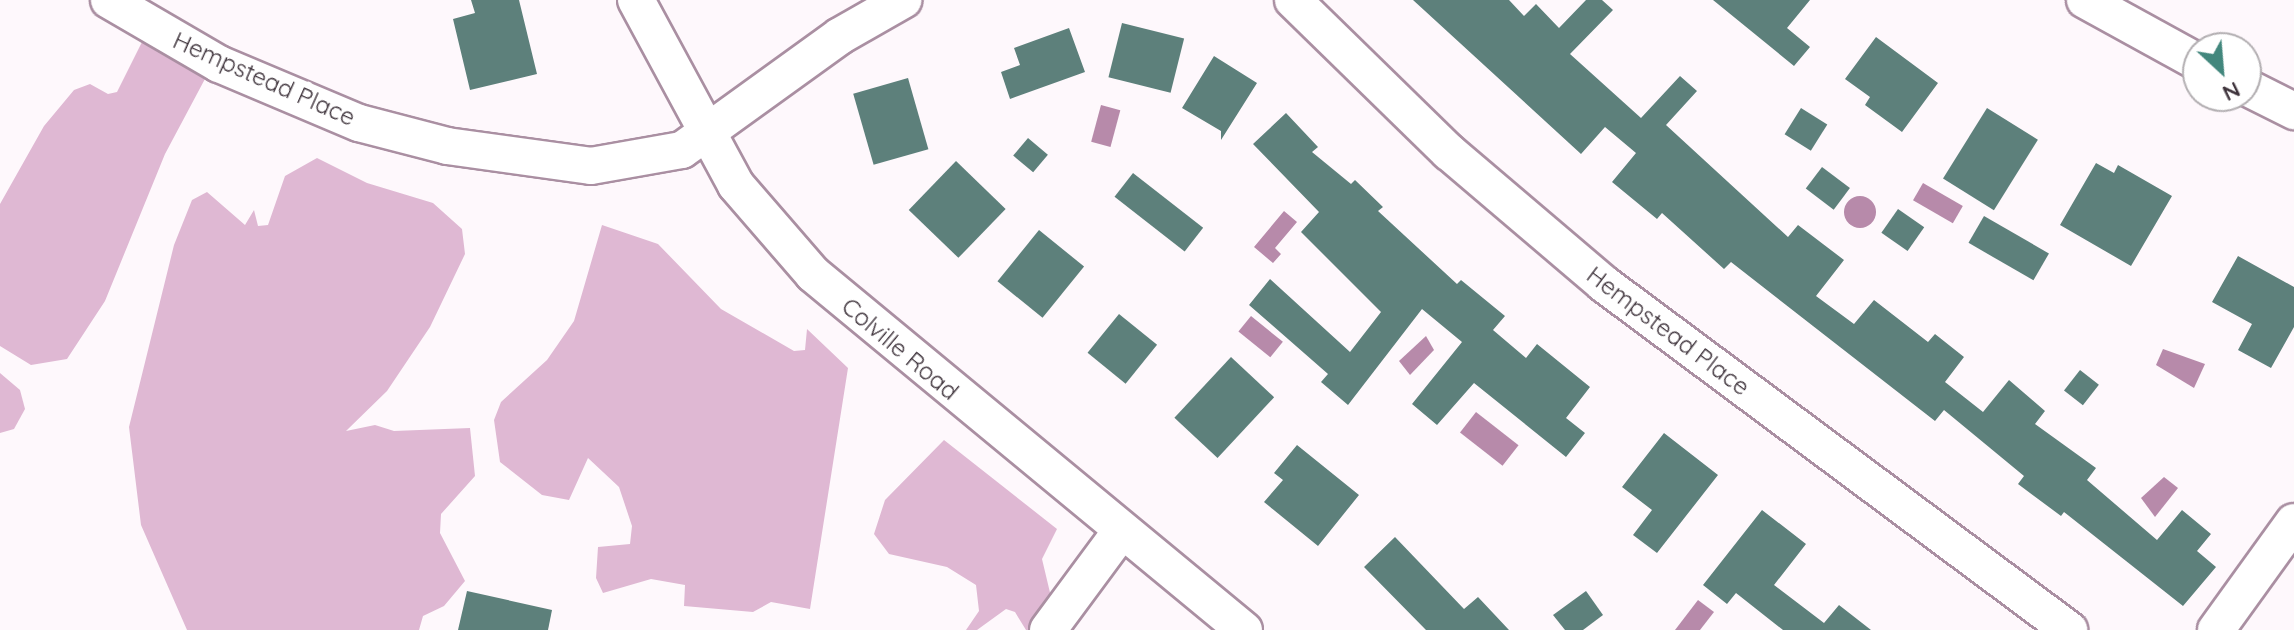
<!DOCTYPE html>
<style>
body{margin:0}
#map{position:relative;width:2294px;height:630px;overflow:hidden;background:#fef8fc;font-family:Quicksand,sans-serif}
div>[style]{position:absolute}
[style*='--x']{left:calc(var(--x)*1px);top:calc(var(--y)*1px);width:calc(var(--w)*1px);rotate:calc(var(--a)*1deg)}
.green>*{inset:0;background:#dfb8d3}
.water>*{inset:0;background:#b78aaa;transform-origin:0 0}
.round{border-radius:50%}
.building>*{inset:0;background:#5d807b;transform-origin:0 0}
.roads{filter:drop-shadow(2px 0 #aa8fa2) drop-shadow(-2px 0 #aa8fa2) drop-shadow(0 2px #aa8fa2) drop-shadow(0 -2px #aa8fa2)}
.minor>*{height:36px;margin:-18px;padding:0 18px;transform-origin:18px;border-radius:18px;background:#fff}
span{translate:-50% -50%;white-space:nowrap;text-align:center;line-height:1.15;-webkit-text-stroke:8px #fff;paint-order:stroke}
.street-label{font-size:24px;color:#3f343c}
.north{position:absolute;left:2182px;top:32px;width:80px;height:80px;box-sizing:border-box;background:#fff;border:2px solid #b2aeb1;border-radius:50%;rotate:154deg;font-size:22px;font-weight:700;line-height:32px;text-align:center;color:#3f343c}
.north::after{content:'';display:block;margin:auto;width:28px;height:36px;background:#42877d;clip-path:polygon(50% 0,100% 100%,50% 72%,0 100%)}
</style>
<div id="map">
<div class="green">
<i style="clip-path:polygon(144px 38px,206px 77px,165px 154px,105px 301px,67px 359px,31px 365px,0 346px,0 204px,44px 126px,74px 90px,90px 84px,108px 94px,117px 92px)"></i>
<i style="clip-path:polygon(317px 158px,367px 183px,433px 203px,462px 229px,465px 254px,430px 327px,387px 391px,346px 431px,375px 425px,394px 431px,470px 428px,475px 476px,441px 514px,440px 533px,465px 581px,444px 606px,423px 616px,419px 630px,187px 630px,141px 525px,129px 427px,174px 245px,192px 200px,207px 192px,245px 225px,254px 210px,258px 226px,268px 225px,285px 176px)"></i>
<i style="clip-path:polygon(602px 225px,658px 244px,721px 309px,794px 351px,805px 350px,807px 329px,848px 368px,810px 609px,771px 602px,753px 612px,684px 606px,685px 585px,651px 579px,603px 593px,596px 578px,598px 547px,630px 544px,632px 526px,619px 487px,588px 458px,569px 500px,542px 495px,500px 462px,494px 420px,501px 402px,547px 360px,574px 321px)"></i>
<i style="clip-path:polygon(0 373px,20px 390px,25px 409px,14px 429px,0 433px)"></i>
<i style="clip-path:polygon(944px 440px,1057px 529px,1042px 559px,1052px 601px,1036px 630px,1026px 630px,1015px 612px,1006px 609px,977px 630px,966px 630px,979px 611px,976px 585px,947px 567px,889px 554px,874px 534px,885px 500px)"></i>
</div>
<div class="water">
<i style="left:1101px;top:105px;width:20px;height:38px;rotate:15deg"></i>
<i style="left:1923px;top:183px;width:46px;height:20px;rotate:30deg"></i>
<i class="round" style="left:1844px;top:196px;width:32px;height:32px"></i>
<i style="clip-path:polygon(1284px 211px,1297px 222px,1275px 248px,1281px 254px,1273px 263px,1254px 247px)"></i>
<i style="left:1251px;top:316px;width:41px;height:20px;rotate:39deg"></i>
<i style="clip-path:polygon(1426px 336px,1434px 350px,1410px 375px,1399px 361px)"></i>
<i style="clip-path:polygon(2163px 349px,2205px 364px,2194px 388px,2156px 365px)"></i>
<i style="left:1476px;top:412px;width:54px;height:26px;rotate:38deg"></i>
<i style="clip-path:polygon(2164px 477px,2178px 488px,2155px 517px,2141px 498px)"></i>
<i style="clip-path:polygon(1698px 600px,1714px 612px,1700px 630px,1675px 630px)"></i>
</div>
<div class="building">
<i style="clip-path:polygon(471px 0,519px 0,537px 74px,470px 90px,453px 19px,475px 13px)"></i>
<i style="clip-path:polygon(1413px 0,1509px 0,1524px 16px,1536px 4px,1559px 28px,1586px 0,1602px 0,1613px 10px,1570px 54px,1641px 118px,1680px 76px,1697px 91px,1666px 125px,1788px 237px,1798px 225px,1844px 260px,1816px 296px,1854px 324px,1874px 300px,1928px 342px,1935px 334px,1964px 357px,1945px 382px,1983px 412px,2009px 380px,2045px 411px,2035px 424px,2096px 468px,2087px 480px,2157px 540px,2182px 510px,2211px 534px,2197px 551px,2216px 567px,2183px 606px,2064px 512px,2061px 516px,2018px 484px,2024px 476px,1944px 410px,1935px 421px,1731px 262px,1724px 269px,1662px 213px,1657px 219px,1612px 182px,1636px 153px,1605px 127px,1581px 154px)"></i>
<i style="clip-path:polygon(1713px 0,1810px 0,1787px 28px,1810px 47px,1794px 66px)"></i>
<i style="left:1122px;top:23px;width:64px;height:56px;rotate:14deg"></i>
<i style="clip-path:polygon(1069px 28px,1085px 72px,1010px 99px,1001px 72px,1020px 65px,1014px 48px)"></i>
<i style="clip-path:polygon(1876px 37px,1938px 83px,1902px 132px,1865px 105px,1870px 97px,1845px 79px)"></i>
<i style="clip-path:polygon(1214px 56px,1257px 83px,1221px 140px,1221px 131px,1182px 108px)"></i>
<i style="left:908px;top:78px;width:74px;height:57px;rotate:74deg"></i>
<i style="left:1801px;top:108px;width:31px;height:31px;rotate:32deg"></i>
<i style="left:1987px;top:108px;width:60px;height:83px;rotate:32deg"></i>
<i style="clip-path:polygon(1286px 113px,1318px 147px,1312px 152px,1351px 184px,1355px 180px,1383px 207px,1378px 211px,1457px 284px,1461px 280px,1505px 316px,1493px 330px,1526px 358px,1537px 344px,1590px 387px,1566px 418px,1585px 433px,1566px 457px,1474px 383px,1437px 425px,1412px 404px,1462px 342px,1422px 309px,1348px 405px,1321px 382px,1328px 374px,1249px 305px,1270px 279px,1350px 352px,1381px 312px,1301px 232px,1319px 212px,1253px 144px)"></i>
<i style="left:1028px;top:138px;width:26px;height:23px;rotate:40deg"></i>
<i style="left:956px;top:161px;width:69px;height:68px;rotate:44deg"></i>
<i style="clip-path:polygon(2096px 163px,2114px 173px,2118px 165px,2172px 196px,2131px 266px,2060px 225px)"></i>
<i style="left:1822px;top:167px;width:35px;height:27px;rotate:37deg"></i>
<i style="left:1133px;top:173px;width:89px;height:30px;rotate:38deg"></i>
<i style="left:1898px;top:209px;width:32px;height:29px;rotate:35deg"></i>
<i style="left:1984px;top:216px;width:75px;height:31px;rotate:30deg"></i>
<i style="left:1039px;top:230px;width:58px;height:66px;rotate:39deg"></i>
<i style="clip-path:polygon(2238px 256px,2294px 287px,2294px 327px,2271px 368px,2238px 350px,2252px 324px,2212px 302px)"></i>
<i style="left:1119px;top:314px;width:49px;height:50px;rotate:39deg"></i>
<i style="left:1231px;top:357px;width:59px;height:83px;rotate:43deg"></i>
<i style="left:2080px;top:370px;width:24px;height:26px;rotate:38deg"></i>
<i style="clip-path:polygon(1664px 433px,1718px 475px,1657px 553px,1633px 535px,1652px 510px,1622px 487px)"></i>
<i style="clip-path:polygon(1297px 445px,1359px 495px,1318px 546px,1264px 502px,1283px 480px,1274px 473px)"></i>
<i style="clip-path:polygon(1762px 510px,1806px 544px,1774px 585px,1824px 623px,1839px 605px,1871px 630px,1783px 630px,1736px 593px,1727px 604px,1703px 585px)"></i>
<i style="clip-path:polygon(1395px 537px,1464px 609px,1478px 597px,1509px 630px,1426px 630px,1364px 567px)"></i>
<i style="clip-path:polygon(467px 591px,552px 610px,548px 630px,458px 630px)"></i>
<i style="clip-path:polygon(1586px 591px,1603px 615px,1583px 630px,1565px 630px,1553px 615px)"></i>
</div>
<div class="roads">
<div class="minor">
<i style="--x:109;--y:0;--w:127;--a:30.2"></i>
<i style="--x:219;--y:64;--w:152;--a:22.9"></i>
<i style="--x:359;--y:123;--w:91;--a:14.6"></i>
<i style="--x:447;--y:146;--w:145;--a:7.9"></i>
<i style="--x:591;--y:166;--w:92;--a:-10"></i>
<i style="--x:682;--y:150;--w:195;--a:-35.8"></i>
<i style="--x:840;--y:36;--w:73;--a:-29.7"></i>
<i style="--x:636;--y:0;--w:210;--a:61.6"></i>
<i style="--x:736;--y:185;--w:118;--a:49.1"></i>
<i style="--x:813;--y:274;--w:559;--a:39.56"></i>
<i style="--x:1293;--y:0;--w:218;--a:44.3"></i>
<i style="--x:1449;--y:152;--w:204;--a:40.4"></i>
<i style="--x:1604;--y:284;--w:580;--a:36.65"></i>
<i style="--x:2085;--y:0;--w:129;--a:28.8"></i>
<i style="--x:2246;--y:87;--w:54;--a:26.6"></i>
<i style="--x:1048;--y:630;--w:124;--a:-53.5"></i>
<i style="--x:2216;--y:630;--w:133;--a:-54.2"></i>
</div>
</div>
<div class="street-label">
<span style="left:264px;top:79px;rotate:24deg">Hempstead Place</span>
<span style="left:1668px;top:331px;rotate:37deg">Hempstead Place</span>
<span style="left:900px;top:349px;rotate:40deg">Colville Road</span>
</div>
<div class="north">N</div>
</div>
